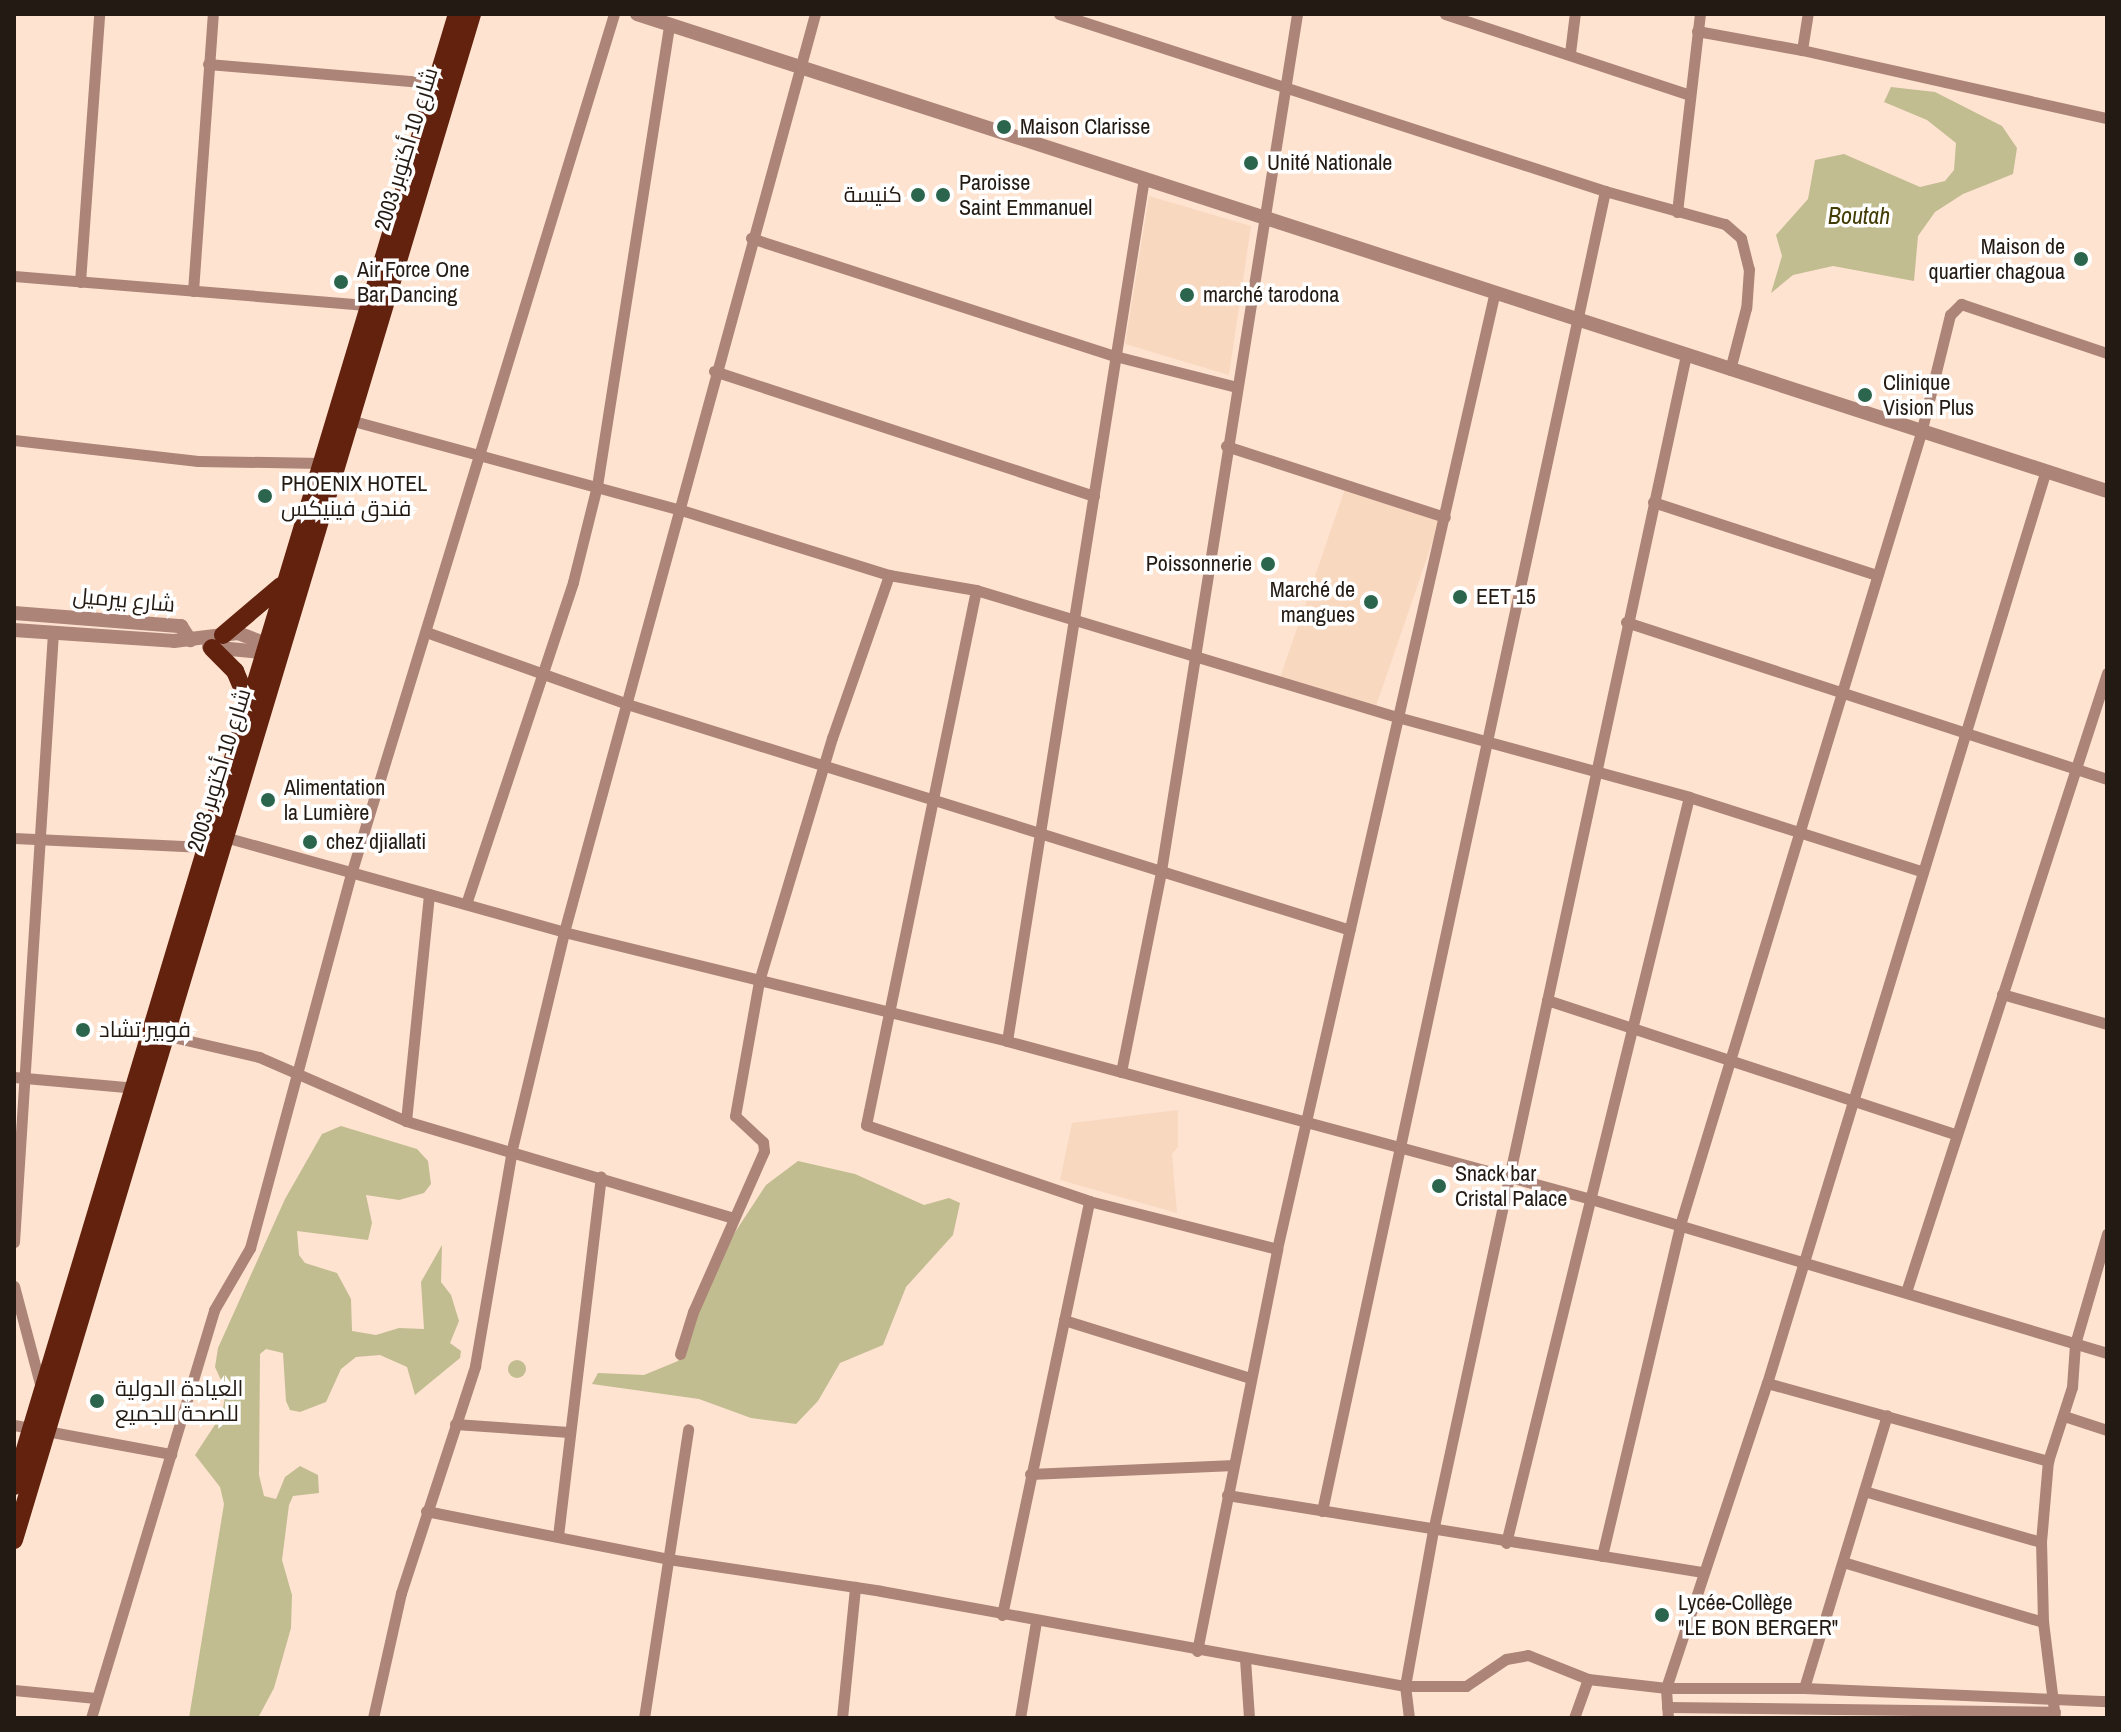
<!DOCTYPE html>
<meta charset="utf-8">
<style>
body{margin:0}
#map{position:relative;width:2121px;height:1732px;overflow:hidden;background:#fee3d0;font-family:"Archivo Narrow",Cairo,sans-serif}
div>[style]{position:absolute}
[style*='--x']{left:calc(var(--x)*1px);top:calc(var(--y)*1px);width:calc(var(--w)*1px);rotate:calc(var(--a)*1deg)}
.built>*{inset:0;background:#f9d8c0;transform-origin:0 0}
.water>*{inset:0;background:#c2bc91}
.round{border-radius:50%}
.minor>*{height:11px;margin:-5.5px;padding:0 5.5px;transform-origin:5.5px;border-radius:5.5px;background:#ac8478}
.tertiary>*{height:14px;margin:-7px;padding:0 7px;transform-origin:7px;border-radius:7px;background:#ac8478}
.trunk>*{height:18px;margin:-9px;padding:0 9px;transform-origin:9px;border-radius:9px;background:#62220e}
.dots>*{width:22px;height:22px;translate:-50% -50%;box-sizing:border-box;border:4px solid #fff;border-radius:50%}
span{translate:-50% -50%;white-space:nowrap;text-align:center;line-height:1.15;-webkit-text-stroke:7px #fff;paint-order:stroke}
.poi-label{font-size:22px;color:#231a13}
.left{translate:0 -50%;text-align:left}
.right{translate:-100% -50%;text-align:right}
.street-label{font-size:22px;color:#231a13}
.water-label{font-size:24px;color:#443c05;font-style:italic}
.frame{position:absolute;inset:0;border:16px solid #231a13;pointer-events:none}
</style>
<div id="map">
<div class="built">
<i style="clip-path:polygon(1149px 196px,1251px 226px,1229px 375px,1125px 344px)"></i>
<i style="left:1345px;top:489px;width:100px;height:199px;rotate:19deg"></i>
<i style="clip-path:polygon(1178px 1110px,1178px 1147px,1172px 1154px,1177px 1213px,1060px 1180px,1072px 1123px)"></i>
</div>
<div class="water">
<i style="clip-path:polygon(1891px 87px,1935px 92px,2002px 126px,2017px 148px,2013px 174px,1963px 194px,1935px 212px,1918px 236px,1914px 281px,1833px 266px,1793px 275px,1771px 293px,1782px 256px,1776px 235px,1808px 199px,1815px 160px,1844px 154px,1920px 187px,1945px 181px,1954px 170px,1956px 143px,1927px 120px,1884px 102px)"></i>
<i style="clip-path:polygon(341px 1126px,417px 1149px,428px 1161px,431px 1184px,424px 1193px,399px 1200px,366px 1195px,372px 1223px,368px 1240px,297px 1231px,299px 1255px,305px 1263px,337px 1273px,351px 1299px,352px 1331px,376px 1335px,399px 1328px,424px 1329px,421px 1282px,442px 1245px,441px 1282px,451px 1295px,459px 1321px,450px 1343px,461px 1351px,460px 1358px,415px 1395px,407px 1367px,380px 1355px,356px 1357px,341px 1369px,326px 1402px,300px 1412px,290px 1410px,286px 1401px,283px 1353px,266px 1349px,260px 1354px,259px 1475px,264px 1496px,276px 1499px,285px 1477px,300px 1466px,318px 1475px,319px 1493px,293px 1496px,289px 1505px,282px 1560px,292px 1595px,291px 1628px,274px 1688px,258px 1718px,189px 1718px,224px 1504px,220px 1487px,195px 1455px,222px 1414px,226px 1391px,215px 1367px,218px 1348px,285px 1199px,322px 1134px)"></i>
<i style="clip-path:polygon(798px 1161px,855px 1174px,924px 1205px,949px 1198px,960px 1203px,953px 1235px,906px 1287px,883px 1345px,840px 1363px,818px 1401px,796px 1424px,751px 1418px,699px 1399px,592px 1384px,598px 1373px,644px 1375px,678px 1361px,722px 1252px,766px 1185px)"></i>
<i class="round" style="left:508px;top:1360px;width:18px;height:18px"></i>
</div>
<div class="minor">
<i style="--x:1059;--y:14;--w:574;--a:17.96"></i>
<i style="--x:1605;--y:191;--w:124;--a:15.4"></i>
<i style="--x:1725;--y:224;--w:21;--a:41"></i>
<i style="--x:1741;--y:238;--w:32;--a:76"></i>
<i style="--x:1749;--y:269;--w:39;--a:94"></i>
<i style="--x:1746;--y:308;--w:64;--a:104.5"></i>
<i style="--x:1445;--y:14;--w:258;--a:18.3"></i>
<i style="--x:1697;--y:31;--w:107;--a:10.3"></i>
<i style="--x:1802;--y:50;--w:36;--a:-81"></i>
<i style="--x:1802;--y:50;--w:312;--a:12.6"></i>
<i style="--x:1570;--y:53;--w:39;--a:-83"></i>
<i style="--x:208;--y:64;--w:229;--a:4.8"></i>
<i style="--x:1677;--y:212;--w:199;--a:-83.4"></i>
<i style="--x:751;--y:238;--w:383;--a:18"></i>
<i style="--x:1115;--y:356;--w:126;--a:14.3"></i>
<i style="--x:14;--y:276;--w:356;--a:4.7"></i>
<i style="--x:80;--y:282;--w:269;--a:-85.9"></i>
<i style="--x:193;--y:291;--w:278;--a:-85.9"></i>
<i style="--x:714;--y:371;--w:400;--a:18.2"></i>
<i style="--x:346;--y:419;--w:344;--a:15.2"></i>
<i style="--x:678;--y:509;--w:221;--a:17.4"></i>
<i style="--x:889;--y:575;--w:88;--a:9.8"></i>
<i style="--x:976;--y:590;--w:444;--a:16.8"></i>
<i style="--x:1401;--y:718;--w:299;--a:15.3"></i>
<i style="--x:1689;--y:797;--w:244;--a:17.7"></i>
<i style="--x:14;--y:440;--w:185;--a:6.5"></i>
<i style="--x:198;--y:461;--w:123;--a:0.9"></i>
<i style="--x:1226;--y:446;--w:230;--a:18"></i>
<i style="--x:1653;--y:502;--w:236;--a:18.1"></i>
<i style="--x:976;--y:590;--w:546;--a:101.62"></i>
<i style="--x:866;--y:1125;--w:236;--a:18.8"></i>
<i style="--x:1626;--y:622;--w:506;--a:18.08"></i>
<i style="--x:429;--y:633;--w:210;--a:19.7"></i>
<i style="--x:627;--y:704;--w:757;--a:17.36"></i>
<i style="--x:221;--y:836;--w:356;--a:15.6"></i>
<i style="--x:564;--y:932;--w:456;--a:13.8"></i>
<i style="--x:1007;--y:1041;--w:605;--a:15.14"></i>
<i style="--x:1591;--y:1199;--w:538;--a:16.62"></i>
<i style="--x:14;--y:838;--w:190;--a:2.7"></i>
<i style="--x:466;--y:904;--w:339;--a:-71.6"></i>
<i style="--x:573;--y:582;--w:99;--a:-76"></i>
<i style="--x:597;--y:486;--w:467;--a:-81.1"></i>
<i style="--x:2002;--y:994;--w:109;--a:15.9"></i>
<i style="--x:1547;--y:1000;--w:429;--a:18.2"></i>
<i style="--x:164;--y:1035;--w:98;--a:13"></i>
<i style="--x:259;--y:1057;--w:160;--a:23.5"></i>
<i style="--x:406;--y:1121;--w:342;--a:16.5"></i>
<i style="--x:1007;--y:1041;--w:874;--a:-80.98"></i>
<i style="--x:1121;--y:1072;--w:205;--a:-78.7"></i>
<i style="--x:1161;--y:871;--w:868;--a:-80.98"></i>
<i style="--x:14;--y:1077;--w:123;--a:5.1"></i>
<i style="--x:406;--y:1121;--w:228;--a:-84.2"></i>
<i style="--x:14;--y:1242;--w:610;--a:-86.34"></i>
<i style="--x:14;--y:1286;--w:109;--a:75.1"></i>
<i style="--x:1906;--y:1292;--w:651;--a:-72.01"></i>
<i style="--x:1064;--y:1320;--w:195;--a:17.3"></i>
<i style="--x:680;--y:1354;--w:44;--a:-72.8"></i>
<i style="--x:693;--y:1312;--w:176;--a:-66.2"></i>
<i style="--x:764;--y:1151;--w:9;--a:-96"></i>
<i style="--x:763;--y:1142;--w:38;--a:-137"></i>
<i style="--x:735;--y:1116;--w:137;--a:-79.9"></i>
<i style="--x:759;--y:981;--w:254;--a:-73.3"></i>
<i style="--x:832;--y:738;--w:173;--a:-70.7"></i>
<i style="--x:1767;--y:1383;--w:292;--a:15.5"></i>
<i style="--x:2064;--y:1416;--w:45;--a:18"></i>
<i style="--x:455;--y:1424;--w:114;--a:4"></i>
<i style="--x:14;--y:1425;--w:160;--a:10.5"></i>
<i style="--x:1030;--y:1474;--w:204;--a:-2.5"></i>
<i style="--x:1864;--y:1491;--w:184;--a:16.1"></i>
<i style="--x:1227;--y:1495;--w:482;--a:9.2"></i>
<i style="--x:426;--y:1511;--w:247;--a:11.2"></i>
<i style="--x:668;--y:1559;--w:215;--a:8.5"></i>
<i style="--x:881;--y:1591;--w:533;--a:10.28"></i>
<i style="--x:1405;--y:1686;--w:61;--a:0"></i>
<i style="--x:1466;--y:1686;--w:48;--a:-34"></i>
<i style="--x:1506;--y:1659;--w:22;--a:-10"></i>
<i style="--x:1528;--y:1655;--w:65;--a:21.8"></i>
<i style="--x:1588;--y:1679;--w:79;--a:6.6"></i>
<i style="--x:1666;--y:1688;--w:138;--a:0"></i>
<i style="--x:1804;--y:1688;--w:303;--a:2.5"></i>
<i style="--x:1322;--y:1511;--w:1350;--a:-77.9"></i>
<i style="--x:558;--y:1536;--w:362;--a:-83.2"></i>
<i style="--x:1506;--y:1543;--w:768;--a:-76.22"></i>
<i style="--x:1602;--y:1556;--w:340;--a:-76.7"></i>
<i style="--x:1680;--y:1225;--w:828;--a:-73.08"></i>
<i style="--x:1921;--y:433;--w:122;--a:-76.2"></i>
<i style="--x:1950;--y:315;--w:16;--a:-45"></i>
<i style="--x:1961;--y:304;--w:154;--a:18.6"></i>
<i style="--x:1843;--y:1562;--w:209;--a:16.7"></i>
<i style="--x:1002;--y:1615;--w:423;--a:-78.1"></i>
<i style="--x:1089;--y:1201;--w:194;--a:14.3"></i>
<i style="--x:1197;--y:1651;--w:410;--a:-78.7"></i>
<i style="--x:1277;--y:1249;--w:982;--a:-77.18"></i>
<i style="--x:1245;--y:1659;--w:59;--a:86.1"></i>
<i style="--x:1804;--y:1688;--w:285;--a:-73.1"></i>
<i style="--x:14;--y:1690;--w:82;--a:5.6"></i>
<i style="--x:1667;--y:1707;--w:388;--a:0.7"></i>
<i style="--x:91;--y:1718;--w:426;--a:-73.2"></i>
<i style="--x:214;--y:1310;--w:72;--a:-59.9"></i>
<i style="--x:250;--y:1248;--w:387;--a:-74.9"></i>
<i style="--x:351;--y:874;--w:899;--a:-73"></i>
<i style="--x:373;--y:1718;--w:128;--a:-77.4"></i>
<i style="--x:401;--y:1593;--w:239;--a:-71.9"></i>
<i style="--x:475;--y:1366;--w:220;--a:-80.3"></i>
<i style="--x:512;--y:1149;--w:223;--a:-76.5"></i>
<i style="--x:564;--y:932;--w:952;--a:-74.71"></i>
<i style="--x:644;--y:1718;--w:292;--a:-81.3"></i>
<i style="--x:842;--y:1718;--w:132;--a:-84.3"></i>
<i style="--x:1020;--y:1718;--w:98;--a:-80.6"></i>
<i style="--x:1409;--y:1718;--w:32;--a:-97"></i>
<i style="--x:1405;--y:1686;--w:158;--a:-79.8"></i>
<i style="--x:1433;--y:1531;--w:1203;--a:-77.86"></i>
<i style="--x:1574;--y:1718;--w:41;--a:-70.3"></i>
<i style="--x:1668;--y:1718;--w:30;--a:-94"></i>
<i style="--x:1666;--y:1688;--w:321;--a:-71.7"></i>
<i style="--x:1767;--y:1383;--w:952;--a:-73.01"></i>
<i style="--x:2055;--y:1718;--w:97;--a:-97.1"></i>
<i style="--x:2043;--y:1622;--w:80;--a:-91.4"></i>
<i style="--x:2041;--y:1542;--w:81;--a:-85.1"></i>
<i style="--x:2048;--y:1461;--w:78;--a:-72"></i>
<i style="--x:2072;--y:1387;--w:43;--a:-86"></i>
<i style="--x:2075;--y:1344;--w:115;--a:-73.8"></i>
</div>
<div class="tertiary">
<i style="--x:637;--y:14;--w:1545;--a:17.98"></i>
<i style="--x:14;--y:613;--w:168;--a:4.5"></i>
<i style="--x:181;--y:626;--w:17;--a:57"></i>
<i style="--x:14;--y:630;--w:160;--a:3.9"></i>
<i style="--x:174;--y:641;--w:64;--a:-7.1"></i>
<i style="--x:238;--y:633;--w:41;--a:21.5"></i>
<i style="--x:209;--y:647;--w:63;--a:5.4"></i>
</div>
<div class="trunk">
<i style="--x:223;--y:635;--w:76;--a:-40.2"></i>
<i style="--x:212;--y:648;--w:33;--a:45"></i>
<i style="--x:235;--y:671;--w:34;--a:67"></i>
<i style="--x:14;--y:1486;--w:1537;--a:-73.25"></i>
<i style="--x:14;--y:1540;--w:1593;--a:-73.29"></i>
</div>
<div class="dots">
<i style="left:1004px;top:127px;background:#2c654d"></i>
<i style="left:1251px;top:163px;background:#2c654d"></i>
<i style="left:918px;top:195px;background:#2c654d"></i>
<i style="left:943px;top:195px;background:#2c654d"></i>
<i style="left:2081px;top:259px;background:#2c654d"></i>
<i style="left:341px;top:282px;background:#2c654d"></i>
<i style="left:1187px;top:295px;background:#2c654d"></i>
<i style="left:1865px;top:395px;background:#2c654d"></i>
<i style="left:265px;top:496px;background:#2c654d"></i>
<i style="left:1268px;top:564px;background:#2c654d"></i>
<i style="left:1460px;top:597px;background:#2c654d"></i>
<i style="left:1371px;top:602px;background:#2c654d"></i>
<i style="left:268px;top:800px;background:#2c654d"></i>
<i style="left:310px;top:842px;background:#2c654d"></i>
<i style="left:83px;top:1030px;background:#2c654d"></i>
<i style="left:1439px;top:1186px;background:#2c654d"></i>
<i style="left:97px;top:1401px;background:#2c654d"></i>
<i style="left:1662px;top:1615px;background:#2c654d"></i>
</div>
<div class="poi-label">
<span class="left" style="left:1020px;top:127px">Maison Clarisse</span>
<span class="left" style="left:1267px;top:163px">Unité Nationale</span>
<span class="left" style="left:959px;top:195px">Paroisse<br>Saint Emmanuel</span>
<span class="right" style="left:902px;top:195px">كنيسة</span>
<span class="right" style="left:2065px;top:259px">Maison de<br>quartier chagoua</span>
<span class="left" style="left:357px;top:282px">Air Force One<br>Bar Dancing</span>
<span class="left" style="left:1203px;top:295px">marché tarodona</span>
<span class="left" style="left:1883px;top:395px">Clinique<br>Vision Plus</span>
<span class="left" style="left:281px;top:496px">PHOENIX HOTEL<br>فندق فينيكس</span>
<span class="right" style="left:1252px;top:564px">Poissonnerie</span>
<span class="right" style="left:1355px;top:602px">Marché de<br>mangues</span>
<span class="left" style="left:1476px;top:597px">EET 15</span>
<span class="left" style="left:284px;top:800px">Alimentation<br>la Lumière</span>
<span class="left" style="left:326px;top:842px">chez djiallati</span>
<span class="left" style="left:99px;top:1030px">فوبير تشاد</span>
<span class="left" style="left:1455px;top:1186px">Snack bar<br>Cristal Palace</span>
<span class="left" style="left:115px;top:1401px">العيادة الدولية<br>للصحة للجميع</span>
<span class="left" style="left:1678px;top:1615px">Lycée-Collège<br>"LE BON BERGER"</span>
</div>
<div class="street-label">
<span style="left:406px;top:149px;rotate:-73deg">شارع 10 أكتوبر 2003</span>
<span style="left:124px;top:600px;rotate:5deg">شارع بيرميل</span>
<span style="left:219px;top:770px;rotate:-73deg">شارع 10 أكتوبر 2003</span>
</div>
<div class="water-label">
<span style="left:1859px;top:216px">Boutah</span>
</div>
<div class="frame"></div>
</div>
